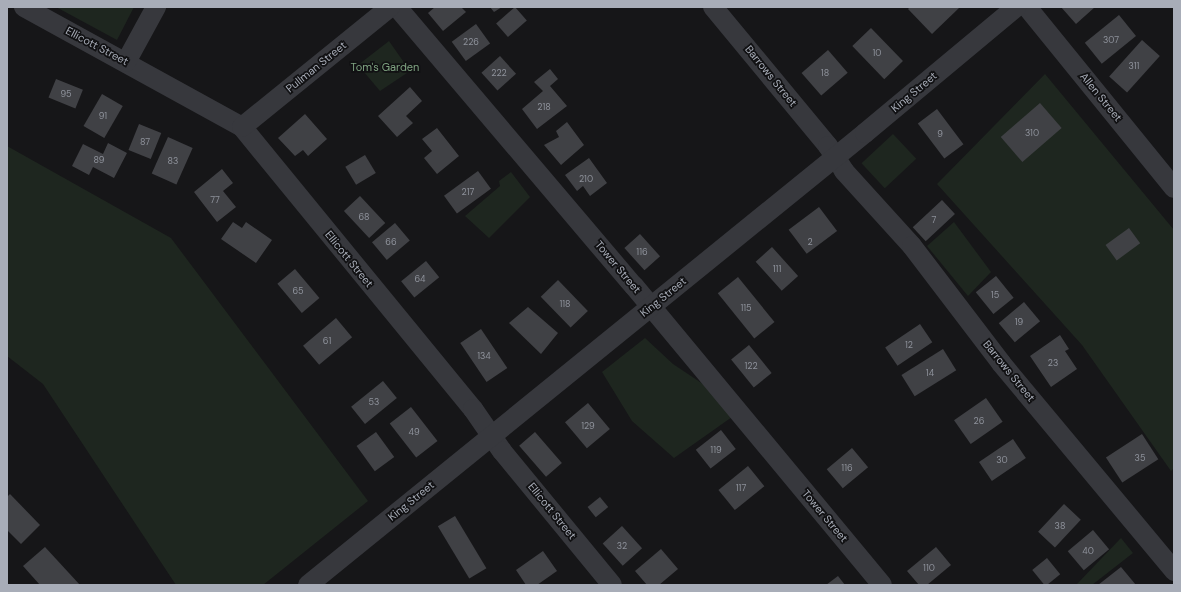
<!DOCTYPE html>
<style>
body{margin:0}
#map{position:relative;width:1181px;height:592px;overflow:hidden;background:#161618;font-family:"DM Sans",sans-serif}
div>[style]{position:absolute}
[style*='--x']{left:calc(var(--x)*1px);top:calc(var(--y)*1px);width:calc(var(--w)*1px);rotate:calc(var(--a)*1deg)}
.green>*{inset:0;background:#1e261f;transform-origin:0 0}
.building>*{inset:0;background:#404145;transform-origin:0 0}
.minor>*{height:20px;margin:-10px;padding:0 10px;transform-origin:10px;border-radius:10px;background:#37383d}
span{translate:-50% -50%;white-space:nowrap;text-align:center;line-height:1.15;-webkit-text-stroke:3.5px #111113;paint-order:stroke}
.number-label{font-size:9px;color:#8e929b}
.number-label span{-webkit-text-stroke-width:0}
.street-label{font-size:11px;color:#a8adb8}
.park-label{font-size:11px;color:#7fa381}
.frame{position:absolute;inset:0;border:8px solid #a8adb8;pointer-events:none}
</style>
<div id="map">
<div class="green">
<i style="clip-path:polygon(56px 7px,134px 7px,117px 40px)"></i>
<i style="clip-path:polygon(389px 41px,410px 71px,380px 91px,358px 65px)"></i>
<i style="clip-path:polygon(1045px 74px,1174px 230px,1174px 468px,1171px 471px,1082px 345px,937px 184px)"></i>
<i style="left:893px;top:134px;width:34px;height:43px;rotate:47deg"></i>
<i style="clip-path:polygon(7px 146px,171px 238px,368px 501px,263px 585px,176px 585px,43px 384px,7px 356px)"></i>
<i style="clip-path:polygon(511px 172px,530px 197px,489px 238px,465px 216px,500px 186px,499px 181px)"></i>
<i style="clip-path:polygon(954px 222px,991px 272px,968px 296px,927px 246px)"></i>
<i style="clip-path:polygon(645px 338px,673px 364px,706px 386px,732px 417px,674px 458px,632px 421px,602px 372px)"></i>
<i style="clip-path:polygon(1121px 538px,1133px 553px,1092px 585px,1077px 584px)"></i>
</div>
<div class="building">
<i style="clip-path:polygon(435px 7px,461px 7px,466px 12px,443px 31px,428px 13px)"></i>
<i style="clip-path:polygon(490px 7px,502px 7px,494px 12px)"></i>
<i style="left:515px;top:7px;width:18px;height:25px;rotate:49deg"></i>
<i style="clip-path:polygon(910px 7px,957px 7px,959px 8px,932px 34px,908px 9px)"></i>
<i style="clip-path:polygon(1061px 7px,1095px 7px,1076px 24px)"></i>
<i style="left:1119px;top:15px;width:27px;height:44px;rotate:51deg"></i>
<i style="left:476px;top:24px;width:24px;height:30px;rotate:54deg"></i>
<i style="left:871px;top:28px;width:46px;height:26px;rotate:46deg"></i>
<i style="left:1142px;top:40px;width:24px;height:49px;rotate:42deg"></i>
<i style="left:828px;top:50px;width:30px;height:35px;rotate:49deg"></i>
<i style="left:500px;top:56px;width:24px;height:25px;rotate:48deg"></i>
<i style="clip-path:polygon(550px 69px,558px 79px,550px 86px,567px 106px,537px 129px,522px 109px,543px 91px,534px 82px)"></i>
<i style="left:56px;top:79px;width:29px;height:20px;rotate:22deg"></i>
<i style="clip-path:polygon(410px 87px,422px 101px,406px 116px,413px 123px,397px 137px,378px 116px)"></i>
<i style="left:102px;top:94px;width:24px;height:37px;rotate:30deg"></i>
<i style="left:1040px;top:103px;width:33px;height:52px;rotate:49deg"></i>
<i style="left:937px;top:109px;width:44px;height:24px;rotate:53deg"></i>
<i style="clip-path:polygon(305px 114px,327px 139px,308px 156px,303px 150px,295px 156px,278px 138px)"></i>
<i style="clip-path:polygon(567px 122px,584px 145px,561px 165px,544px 145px,559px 137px,556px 131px)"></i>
<i style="left:139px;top:124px;width:24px;height:28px;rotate:22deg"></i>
<i style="clip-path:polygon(437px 128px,459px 156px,437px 174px,424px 158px,432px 151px,422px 139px)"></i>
<i style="left:168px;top:137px;width:27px;height:40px;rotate:24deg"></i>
<i style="clip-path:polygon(108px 143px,127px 153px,114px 178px,93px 167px,89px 175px,72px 166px,83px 144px,103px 154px)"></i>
<i style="left:365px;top:155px;width:21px;height:23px;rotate:59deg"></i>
<i style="clip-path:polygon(589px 158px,607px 183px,590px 196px,583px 186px,577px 191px,565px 175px)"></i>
<i style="clip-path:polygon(222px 169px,233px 183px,223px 191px,236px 207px,217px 222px,194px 192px)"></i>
<i style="left:478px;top:171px;width:22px;height:42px;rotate:54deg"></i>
<i style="left:360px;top:196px;width:37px;height:22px;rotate:47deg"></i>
<i style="left:942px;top:200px;width:19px;height:40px;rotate:47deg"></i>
<i style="left:819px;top:207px;width:30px;height:38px;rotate:53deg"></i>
<i style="clip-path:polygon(233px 222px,242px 228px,246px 222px,272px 240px,256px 263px,221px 239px)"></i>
<i style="left:395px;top:223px;width:23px;height:30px;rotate:50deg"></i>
<i style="left:1129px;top:228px;width:19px;height:29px;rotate:54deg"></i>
<i style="left:640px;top:234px;width:30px;height:21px;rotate:48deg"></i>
<i style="left:772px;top:247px;width:39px;height:22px;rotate:48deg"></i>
<i style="left:426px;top:261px;width:21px;height:32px;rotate:51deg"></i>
<i style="left:295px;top:269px;width:38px;height:23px;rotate:50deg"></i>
<i style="left:996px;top:276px;width:28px;height:26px;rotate:51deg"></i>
<i style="left:738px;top:277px;width:58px;height:26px;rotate:51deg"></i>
<i style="left:558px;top:280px;width:43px;height:24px;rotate:46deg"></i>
<i style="left:1024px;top:302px;width:25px;height:33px;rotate:50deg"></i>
<i style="clip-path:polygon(528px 307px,558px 333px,541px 354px,509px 323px)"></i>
<i style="left:336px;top:318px;width:25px;height:43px;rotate:50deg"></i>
<i style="left:920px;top:324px;width:22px;height:42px;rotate:56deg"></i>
<i style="left:481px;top:329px;width:47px;height:25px;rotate:56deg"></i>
<i style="clip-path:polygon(1060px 335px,1069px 349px,1065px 351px,1077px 369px,1051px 387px,1030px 356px)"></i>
<i style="left:749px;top:345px;width:36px;height:23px;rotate:51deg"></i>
<i style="left:943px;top:349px;width:25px;height:49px;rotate:58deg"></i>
<i style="left:383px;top:381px;width:22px;height:41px;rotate:51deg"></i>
<i style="left:986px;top:398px;width:29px;height:39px;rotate:55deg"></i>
<i style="left:588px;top:403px;width:34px;height:30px;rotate:50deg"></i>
<i style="left:411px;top:407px;width:43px;height:27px;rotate:52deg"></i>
<i style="left:721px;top:430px;width:24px;height:32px;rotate:52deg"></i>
<i style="left:376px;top:432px;width:31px;height:24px;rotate:54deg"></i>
<i style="left:535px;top:432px;width:41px;height:21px;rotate:49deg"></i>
<i style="left:1142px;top:434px;width:30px;height:43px;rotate:57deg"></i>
<i style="left:1013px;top:439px;width:23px;height:41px;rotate:56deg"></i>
<i style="left:852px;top:448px;width:25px;height:33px;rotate:50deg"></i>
<i style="left:748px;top:466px;width:26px;height:38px;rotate:51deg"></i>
<i style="clip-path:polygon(10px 494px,40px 525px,21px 544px,7px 530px,7px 497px)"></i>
<i style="left:600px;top:497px;width:13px;height:16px;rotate:51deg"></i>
<i style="left:1064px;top:504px;width:23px;height:38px;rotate:43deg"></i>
<i style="left:455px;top:516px;width:61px;height:20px;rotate:59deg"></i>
<i style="left:622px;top:526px;width:30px;height:26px;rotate:48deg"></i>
<i style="left:1093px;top:530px;width:25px;height:33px;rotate:50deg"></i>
<i style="clip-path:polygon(45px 547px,80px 585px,40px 585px,23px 566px)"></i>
<i style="clip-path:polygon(936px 547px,951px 565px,927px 585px,919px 585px,907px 571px)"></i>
<i style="clip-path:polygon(661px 549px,678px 569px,659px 585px,647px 585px,635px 571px)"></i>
<i style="clip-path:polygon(543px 551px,557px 571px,537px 585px,526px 585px,516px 570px)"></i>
<i style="left:1047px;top:558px;width:21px;height:19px;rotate:51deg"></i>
<i style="clip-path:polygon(1121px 567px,1136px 585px,1098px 585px)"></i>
<i style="clip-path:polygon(838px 576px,845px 585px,826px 585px)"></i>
</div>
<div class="minor">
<i style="--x:24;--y:7;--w:249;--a:28.8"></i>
<i style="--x:242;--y:127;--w:365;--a:50.7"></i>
<i style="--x:473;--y:409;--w:51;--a:55.4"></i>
<i style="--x:502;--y:451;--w:173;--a:50.6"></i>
<i style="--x:397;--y:7;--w:366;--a:49.7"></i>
<i style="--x:634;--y:286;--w:388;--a:50.3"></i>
<i style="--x:713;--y:7;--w:180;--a:50.4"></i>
<i style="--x:828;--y:146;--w:30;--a:57"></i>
<i style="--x:844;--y:171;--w:101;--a:47.8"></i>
<i style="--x:912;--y:246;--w:147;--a:52.7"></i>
<i style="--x:1001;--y:363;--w:271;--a:50.2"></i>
<i style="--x:1027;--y:7;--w:233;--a:50.9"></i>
<i style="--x:126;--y:62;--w:63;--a:-61.4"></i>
<i style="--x:242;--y:127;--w:191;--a:-39"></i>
<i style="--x:308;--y:585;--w:717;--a:-39.06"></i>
<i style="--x:865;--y:133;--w:197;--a:-39.8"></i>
</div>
<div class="number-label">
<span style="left:1111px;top:40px">307</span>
<span style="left:471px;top:42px">226</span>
<span style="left:877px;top:53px">10</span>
<span style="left:1134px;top:66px">311</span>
<span style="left:499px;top:73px">222</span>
<span style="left:825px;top:73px">18</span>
<span style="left:66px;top:94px">95</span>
<span style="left:544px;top:107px">218</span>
<span style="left:103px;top:116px">91</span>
<span style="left:1032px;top:133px">310</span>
<span style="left:940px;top:134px">9</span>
<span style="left:145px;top:142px">87</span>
<span style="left:99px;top:160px">89</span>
<span style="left:173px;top:161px">83</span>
<span style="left:586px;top:179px">210</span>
<span style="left:468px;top:192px">217</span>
<span style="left:215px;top:200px">77</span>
<span style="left:364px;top:217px">68</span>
<span style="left:934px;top:220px">7</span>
<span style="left:391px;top:242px">66</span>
<span style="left:810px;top:242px">2</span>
<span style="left:642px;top:252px">116</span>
<span style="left:777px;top:269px">111</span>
<span style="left:420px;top:279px">64</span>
<span style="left:298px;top:291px">65</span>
<span style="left:995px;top:295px">15</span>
<span style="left:565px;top:304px">118</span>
<span style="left:746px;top:308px">115</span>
<span style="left:1019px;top:322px">19</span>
<span style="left:327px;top:341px">61</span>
<span style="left:909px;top:345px">12</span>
<span style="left:484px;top:356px">134</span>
<span style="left:1053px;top:363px">23</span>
<span style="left:751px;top:366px">122</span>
<span style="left:930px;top:373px">14</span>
<span style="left:374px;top:402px">53</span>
<span style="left:979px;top:421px">26</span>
<span style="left:588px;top:426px">129</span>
<span style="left:414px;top:432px">49</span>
<span style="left:716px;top:450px">119</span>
<span style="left:1140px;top:458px">35</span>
<span style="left:1002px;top:460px">30</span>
<span style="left:847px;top:468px">116</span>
<span style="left:741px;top:488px">117</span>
<span style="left:1060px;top:526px">38</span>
<span style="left:622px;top:546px">32</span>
<span style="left:1088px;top:551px">40</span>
<span style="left:929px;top:568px">110</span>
</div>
<div class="street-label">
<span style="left:97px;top:46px;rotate:28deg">Ellicott Street</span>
<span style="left:316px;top:67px;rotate:-39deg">Pullman Street</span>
<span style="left:771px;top:76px;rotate:51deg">Barrows Street</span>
<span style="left:914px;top:92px;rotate:-40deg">King Street</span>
<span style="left:1101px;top:97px;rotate:51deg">Allen Street</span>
<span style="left:349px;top:259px;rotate:51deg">Ellicott Street</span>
<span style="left:618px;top:267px;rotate:50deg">Tower Street</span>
<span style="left:663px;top:297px;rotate:-39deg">King Street</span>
<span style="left:1009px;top:371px;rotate:51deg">Barrows Street</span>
<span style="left:411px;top:501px;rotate:-39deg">King Street</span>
<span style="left:552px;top:511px;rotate:51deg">Ellicott Street</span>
<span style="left:825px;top:516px;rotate:50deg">Tower Street</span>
</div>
<div class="park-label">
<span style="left:385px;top:67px">Tom's Garden</span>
</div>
<div class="frame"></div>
</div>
